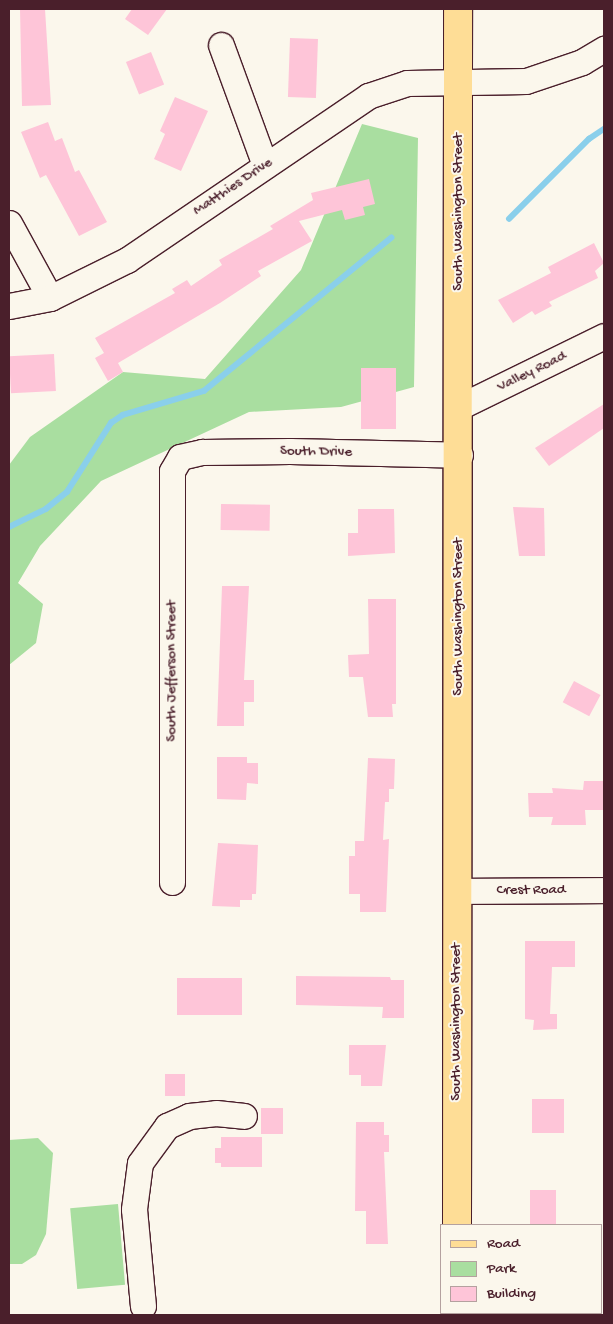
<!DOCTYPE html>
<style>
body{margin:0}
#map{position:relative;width:613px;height:1324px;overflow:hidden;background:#fbf7ec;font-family:"Gochi Hand",sans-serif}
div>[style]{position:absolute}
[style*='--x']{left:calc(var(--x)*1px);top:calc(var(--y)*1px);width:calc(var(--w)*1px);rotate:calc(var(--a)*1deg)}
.green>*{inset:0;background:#a9dea0;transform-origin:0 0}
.stream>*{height:5.5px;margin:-2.75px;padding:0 2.75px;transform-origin:2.75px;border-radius:2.75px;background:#8acfeb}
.building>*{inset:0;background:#fec5d8;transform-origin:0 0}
.roads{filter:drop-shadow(1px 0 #4a1f2b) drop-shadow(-1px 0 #4a1f2b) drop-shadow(0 1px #4a1f2b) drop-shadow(0 -1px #4a1f2b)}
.minor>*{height:25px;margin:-12.5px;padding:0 12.5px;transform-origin:12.5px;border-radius:12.5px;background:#fbf7ec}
.major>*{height:28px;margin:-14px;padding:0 14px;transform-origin:14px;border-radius:14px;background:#fedd96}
span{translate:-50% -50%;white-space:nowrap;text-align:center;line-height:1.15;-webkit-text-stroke:4px #fbf7ec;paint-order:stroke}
.street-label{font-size:15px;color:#4a1f2b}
.frame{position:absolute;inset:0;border:10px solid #4a1f2b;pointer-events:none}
.legend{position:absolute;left:440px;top:1224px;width:162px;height:90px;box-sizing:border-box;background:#fbf7ec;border:1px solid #b4a19f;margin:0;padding:6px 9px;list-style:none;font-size:15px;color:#4a1f2b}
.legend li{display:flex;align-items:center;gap:10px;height:25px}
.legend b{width:25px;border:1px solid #b4a19f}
</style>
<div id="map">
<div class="green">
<i style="clip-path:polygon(362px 124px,418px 138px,414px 387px,341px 407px,249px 412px,101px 481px,40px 546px,18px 583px,43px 604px,36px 643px,9px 665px,9px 465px,30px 437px,123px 372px,205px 379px,301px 270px)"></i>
<i style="clip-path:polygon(38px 1138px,53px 1153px,46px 1234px,36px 1255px,22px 1264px,9px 1264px,9px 1140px)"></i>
<i style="left:118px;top:1204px;width:81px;height:48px;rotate:85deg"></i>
</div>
<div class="stream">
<i style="--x:509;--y:219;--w:113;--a:-45"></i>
<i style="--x:589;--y:139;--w:18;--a:-34"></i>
<i style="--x:9;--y:527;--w:41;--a:-25.9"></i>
<i style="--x:46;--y:509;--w:27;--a:-39"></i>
<i style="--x:67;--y:492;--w:82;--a:-57.5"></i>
<i style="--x:111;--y:423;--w:14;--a:-34"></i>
<i style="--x:123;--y:415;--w:84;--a:-16.5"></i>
<i style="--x:204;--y:391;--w:242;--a:-39.3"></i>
</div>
<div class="building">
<i style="clip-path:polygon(20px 9px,45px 9px,51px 105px,22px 106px)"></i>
<i style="clip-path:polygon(132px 9px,167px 9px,148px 35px,125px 19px)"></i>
<i style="left:290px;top:38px;width:28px;height:59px;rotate:2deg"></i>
<i style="left:151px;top:52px;width:35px;height:27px;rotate:68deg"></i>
<i style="clip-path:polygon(175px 97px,208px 111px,181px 171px,154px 159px,165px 134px,160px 131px)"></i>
<i style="clip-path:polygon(48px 122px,55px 141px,62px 138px,75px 172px,79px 170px,107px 222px,79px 236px,46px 175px,40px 178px,21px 132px)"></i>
<i style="clip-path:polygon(369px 179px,375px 204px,363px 207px,365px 215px,345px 220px,342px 210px,299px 221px,312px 241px,258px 271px,261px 276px,220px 303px,118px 363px,123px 372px,108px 381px,95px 358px,104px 353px,95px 338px,175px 293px,172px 289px,187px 280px,191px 286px,222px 265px,219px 260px,273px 229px,270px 226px,313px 200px,311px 193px)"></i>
<i style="clip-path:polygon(594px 243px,604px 263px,595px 271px,598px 278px,549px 302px,552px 306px,535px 315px,532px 311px,513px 323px,498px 300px,551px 273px,548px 267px)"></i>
<i style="left:54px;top:354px;width:37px;height:45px;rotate:87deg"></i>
<i style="left:361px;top:368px;width:35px;height:61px"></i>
<i style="clip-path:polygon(604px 404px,604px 428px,549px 466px,535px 448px)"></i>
<i style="left:221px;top:504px;width:49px;height:26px;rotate:1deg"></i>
<i style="clip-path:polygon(513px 507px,544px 508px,545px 556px,519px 556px)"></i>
<i style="clip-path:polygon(358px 509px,394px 509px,395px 553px,348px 556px,348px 533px,358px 533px)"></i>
<i style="clip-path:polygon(222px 586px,249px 586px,244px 680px,254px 680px,254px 702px,244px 702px,244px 726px,217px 726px)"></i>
<i style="clip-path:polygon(368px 599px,396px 599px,396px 704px,392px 704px,393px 717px,368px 717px,363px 677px,349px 677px,348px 655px,369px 654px)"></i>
<i style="left:574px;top:681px;width:30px;height:24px;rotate:28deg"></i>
<i style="clip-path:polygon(217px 757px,247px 757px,247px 763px,258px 763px,258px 784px,247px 783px,246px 800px,217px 799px)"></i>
<i style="clip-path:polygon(368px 758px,395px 759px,394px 789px,389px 789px,389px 802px,385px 802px,383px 840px,389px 839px,386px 912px,360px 912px,360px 894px,349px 894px,349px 856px,355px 856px,355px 841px,364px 841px)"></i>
<i style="clip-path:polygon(584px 781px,604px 781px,604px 810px,585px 810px,586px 825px,551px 825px,553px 817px,529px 817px,528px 793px,553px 793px,552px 788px,583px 790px)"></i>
<i style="clip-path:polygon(218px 843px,258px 845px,256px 894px,252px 894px,252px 900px,240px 900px,240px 907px,212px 906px)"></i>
<i style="clip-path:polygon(525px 941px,575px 941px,575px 967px,552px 967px,550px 1014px,557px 1014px,557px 1029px,533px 1030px,534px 1020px,525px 1019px)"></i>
<i style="clip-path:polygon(296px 976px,390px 977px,391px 980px,404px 980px,404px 1018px,382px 1018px,383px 1007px,296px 1005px)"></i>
<i style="left:177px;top:978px;width:65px;height:37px"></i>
<i style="clip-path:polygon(349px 1045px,386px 1045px,382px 1086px,361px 1086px,361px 1075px,349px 1075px)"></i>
<i style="left:165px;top:1074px;width:20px;height:22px"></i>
<i style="left:532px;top:1099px;width:32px;height:34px"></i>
<i style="left:261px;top:1108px;width:22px;height:26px"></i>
<i style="clip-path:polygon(356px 1122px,384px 1122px,384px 1135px,389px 1135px,389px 1152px,384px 1152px,388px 1244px,366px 1244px,366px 1211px,355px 1211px)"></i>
<i style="clip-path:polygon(221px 1137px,262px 1137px,262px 1167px,221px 1167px,221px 1163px,215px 1163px,215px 1148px,221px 1148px)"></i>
<i style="left:530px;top:1190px;width:26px;height:35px"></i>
</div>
<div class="roads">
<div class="minor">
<i style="--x:221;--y:45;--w:128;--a:69.9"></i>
<i style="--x:9;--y:223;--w:85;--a:61.3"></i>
<i style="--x:9;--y:306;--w:42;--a:-11"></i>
<i style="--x:50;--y:298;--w:86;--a:-26.3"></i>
<i style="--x:127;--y:260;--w:292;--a:-34.2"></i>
<i style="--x:368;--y:96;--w:41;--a:-18.4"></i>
<i style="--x:407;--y:83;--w:119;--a:-1"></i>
<i style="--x:526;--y:81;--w:59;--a:-18.7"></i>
<i style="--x:582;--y:62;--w:26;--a:-31"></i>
<i style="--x:459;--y:407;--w:161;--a:-26.1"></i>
<i style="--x:172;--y:882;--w:411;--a:-90"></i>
<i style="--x:172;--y:471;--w:16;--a:-60"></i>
<i style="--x:180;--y:457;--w:23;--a:-13"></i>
<i style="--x:202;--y:452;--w:88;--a:-0.7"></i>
<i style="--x:290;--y:451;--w:170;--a:1.3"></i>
<i style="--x:458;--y:891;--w:146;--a:-0.4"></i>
<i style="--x:143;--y:1306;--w:97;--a:-95.3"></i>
<i style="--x:134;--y:1209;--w:46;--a:-82.6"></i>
<i style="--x:140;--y:1163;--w:46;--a:-53.9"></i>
<i style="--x:167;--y:1126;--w:24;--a:-24"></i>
<i style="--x:189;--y:1116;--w:27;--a:-6"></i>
<i style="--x:216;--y:1113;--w:28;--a:6"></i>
</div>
<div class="major">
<i style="--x:457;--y:1225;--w:1216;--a:-89.95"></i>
<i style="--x:458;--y:1313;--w:2;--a:90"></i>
</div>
</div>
<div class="street-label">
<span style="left:233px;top:187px;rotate:-34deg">Matthies Drive</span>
<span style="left:459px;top:212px;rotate:-90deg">South Washington Street</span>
<span style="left:532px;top:372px;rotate:-26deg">Valley Road</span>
<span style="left:316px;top:452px;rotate:1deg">South Drive</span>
<span style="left:459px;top:617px;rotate:-90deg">South Washington Street</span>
<span style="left:172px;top:671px;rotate:-90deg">South Jefferson Street</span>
<span style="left:531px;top:891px">Crest Road</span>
<span style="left:457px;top:1022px;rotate:-90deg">South Washington Street</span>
</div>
<div class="frame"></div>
<ul class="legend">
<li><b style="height:6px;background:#fedd96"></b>Road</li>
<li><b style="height:14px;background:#a9dea0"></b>Park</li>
<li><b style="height:14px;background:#fec5d8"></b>Building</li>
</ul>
</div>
